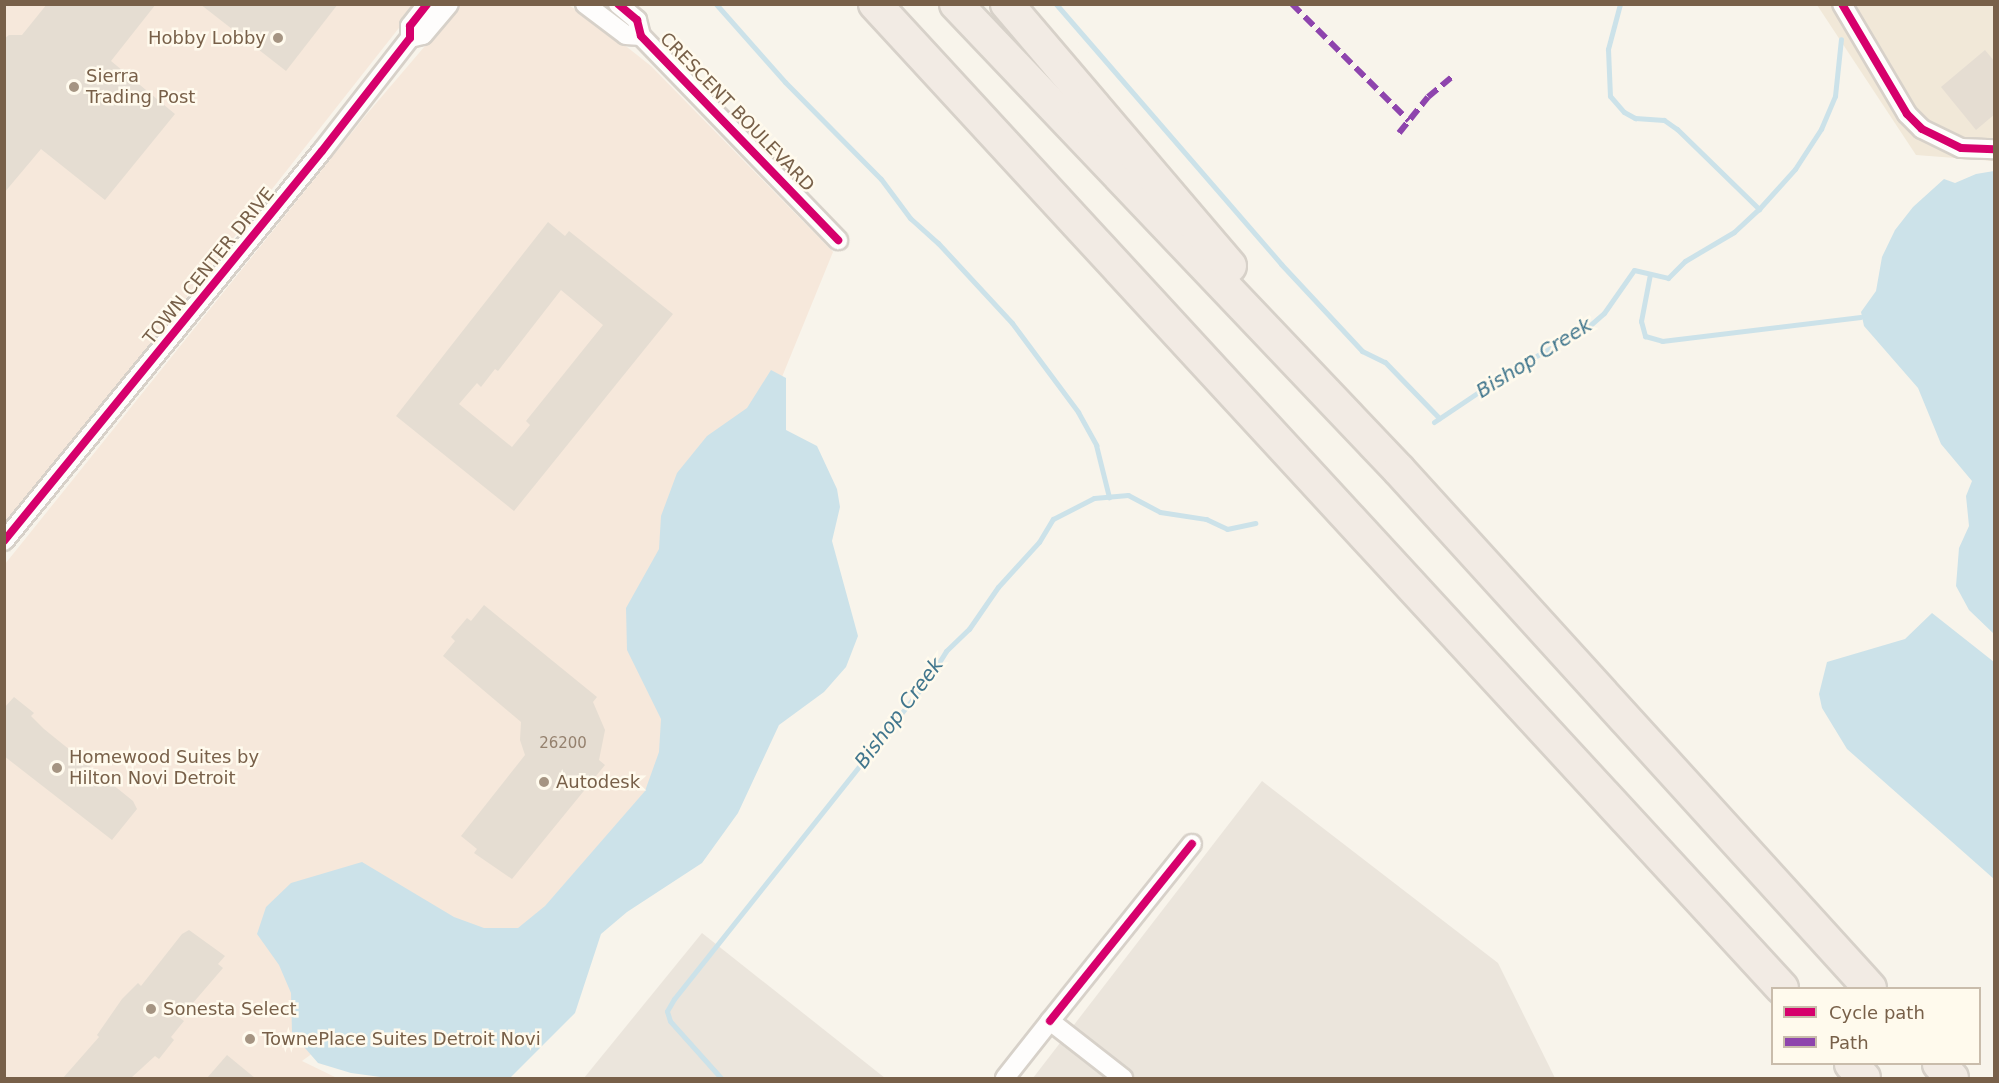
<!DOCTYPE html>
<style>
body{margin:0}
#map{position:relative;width:1999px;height:1083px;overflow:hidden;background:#f8f4eb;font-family:"DejaVu Sans",sans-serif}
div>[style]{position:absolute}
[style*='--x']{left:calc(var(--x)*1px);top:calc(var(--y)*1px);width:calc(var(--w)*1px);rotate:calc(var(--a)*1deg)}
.residential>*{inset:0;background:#f1e8d8}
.commercial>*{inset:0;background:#f6e8db}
.industrial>*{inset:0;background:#ebe5dc}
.water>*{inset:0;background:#cce2e9}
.stream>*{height:5px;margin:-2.5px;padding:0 2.5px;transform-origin:2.5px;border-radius:2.5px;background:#cce2e9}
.building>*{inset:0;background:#e5ddd2}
.roads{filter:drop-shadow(2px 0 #d7d1c9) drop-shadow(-2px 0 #d7d1c9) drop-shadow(0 2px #d7d1c9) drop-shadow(0 -2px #d7d1c9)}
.street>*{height:18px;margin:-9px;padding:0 9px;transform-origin:9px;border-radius:9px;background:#fefdfc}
.highway>*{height:32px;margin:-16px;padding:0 16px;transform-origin:16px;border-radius:16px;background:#f2ebe4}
.quiet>*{height:6px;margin-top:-3px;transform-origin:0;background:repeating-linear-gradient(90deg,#8e44ad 0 12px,transparent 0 18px)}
.cycleway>*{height:8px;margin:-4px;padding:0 4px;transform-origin:4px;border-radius:4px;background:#d6006c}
.dots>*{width:16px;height:16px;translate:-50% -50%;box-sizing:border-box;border:3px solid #fffaed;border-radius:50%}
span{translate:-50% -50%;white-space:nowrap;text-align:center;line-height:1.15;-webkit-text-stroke:5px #fffaed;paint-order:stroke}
.number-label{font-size:15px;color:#95816e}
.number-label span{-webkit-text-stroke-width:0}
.poi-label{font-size:18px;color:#786049}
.right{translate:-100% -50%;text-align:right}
.left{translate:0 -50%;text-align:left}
.street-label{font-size:18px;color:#786049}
.water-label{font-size:20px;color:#41768d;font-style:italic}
.frame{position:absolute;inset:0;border:6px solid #786049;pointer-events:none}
.legend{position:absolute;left:1771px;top:987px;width:210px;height:78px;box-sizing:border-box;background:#fffaed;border:2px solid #c9bcab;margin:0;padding:8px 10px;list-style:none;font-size:18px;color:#786049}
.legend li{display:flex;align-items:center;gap:12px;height:30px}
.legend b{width:30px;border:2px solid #c9bcab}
</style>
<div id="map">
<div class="residential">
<i style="clip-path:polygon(1817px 5px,1994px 5px,1994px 161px,1916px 155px)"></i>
</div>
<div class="commercial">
<i style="clip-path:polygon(5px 5px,417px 5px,5px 528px)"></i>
<i style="clip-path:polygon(460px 5px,568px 5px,589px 17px,651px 66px,833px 252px,764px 421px,681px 829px,517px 984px,377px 1006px,302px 1061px,337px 1078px,5px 1078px,5px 564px,366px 115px)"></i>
</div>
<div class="industrial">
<i style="clip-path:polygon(1262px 781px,1498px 963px,1555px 1078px,1033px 1078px)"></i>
<i style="clip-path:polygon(702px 933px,885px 1078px,584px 1078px)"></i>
</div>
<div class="water">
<i style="clip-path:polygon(1994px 171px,1994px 634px,1969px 610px,1956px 586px,1959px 548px,1969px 526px,1966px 496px,1972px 481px,1941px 444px,1918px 388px,1864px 326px,1861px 312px,1876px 291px,1882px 257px,1895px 230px,1913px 207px,1944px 179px,1955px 183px,1976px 174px)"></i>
<i style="clip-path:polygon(771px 370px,786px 378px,786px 430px,817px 446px,837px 489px,840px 507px,832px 541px,858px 636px,846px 667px,824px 692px,779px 725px,738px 813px,702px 863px,627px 912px,601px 934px,575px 1013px,510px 1078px,388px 1078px,351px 1073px,318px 1063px,292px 1033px,291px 993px,279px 965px,257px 934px,266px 907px,291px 883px,362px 862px,454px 917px,484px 928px,518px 928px,545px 906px,645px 791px,659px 752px,661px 719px,627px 650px,626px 608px,659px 549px,661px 516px,677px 473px,707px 436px,747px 408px)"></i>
<i style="clip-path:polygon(1932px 613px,1994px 662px,1994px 879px,1847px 749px,1822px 708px,1819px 694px,1827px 662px,1905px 639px)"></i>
</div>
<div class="stream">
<i style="--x:716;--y:4;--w:104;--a:48.5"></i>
<i style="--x:785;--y:82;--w:136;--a:45.3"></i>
<i style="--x:881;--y:179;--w:49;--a:53.4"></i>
<i style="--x:910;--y:218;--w:38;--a:42"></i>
<i style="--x:938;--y:243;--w:109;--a:47.2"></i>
<i style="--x:1012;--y:323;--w:111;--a:53.4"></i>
<i style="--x:1078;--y:412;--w:38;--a:61"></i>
<i style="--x:1096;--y:445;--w:54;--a:76"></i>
<i style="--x:1056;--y:4;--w:344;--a:49.1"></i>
<i style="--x:1281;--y:264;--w:119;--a:47"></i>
<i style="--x:1362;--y:351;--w:25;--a:26"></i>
<i style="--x:1385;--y:362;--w:78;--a:46"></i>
<i style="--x:1620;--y:4;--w:47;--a:104.9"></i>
<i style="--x:1608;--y:49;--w:47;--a:87.6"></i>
<i style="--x:1610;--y:96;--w:21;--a:49"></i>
<i style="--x:1624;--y:112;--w:13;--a:29"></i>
<i style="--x:1635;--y:118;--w:29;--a:4"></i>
<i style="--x:1664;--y:120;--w:16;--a:35"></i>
<i style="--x:1677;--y:129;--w:115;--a:44.3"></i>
<i style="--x:1650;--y:274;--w:48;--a:100.8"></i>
<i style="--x:1641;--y:321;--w:16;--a:75"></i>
<i style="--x:1645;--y:336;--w:18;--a:16"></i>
<i style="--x:1662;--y:341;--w:200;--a:-6.9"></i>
<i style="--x:1434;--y:422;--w:95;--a:-33.9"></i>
<i style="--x:1513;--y:369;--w:86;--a:-29.2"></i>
<i style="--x:1588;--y:327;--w:21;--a:-41"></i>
<i style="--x:1604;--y:313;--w:52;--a:-55.1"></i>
<i style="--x:1634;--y:270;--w:35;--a:13"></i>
<i style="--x:1668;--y:278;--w:24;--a:-45"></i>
<i style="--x:1685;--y:261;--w:57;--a:-30.6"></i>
<i style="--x:1734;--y:232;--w:34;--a:-43"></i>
<i style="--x:1759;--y:209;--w:54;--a:-48"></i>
<i style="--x:1795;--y:169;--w:48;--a:-57"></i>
<i style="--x:1821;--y:129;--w:36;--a:-67"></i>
<i style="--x:1835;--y:96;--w:57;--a:-84"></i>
<i style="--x:721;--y:1078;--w:76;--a:-131.8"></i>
<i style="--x:670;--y:1021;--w:10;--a:-107"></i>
<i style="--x:667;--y:1011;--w:14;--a:-60"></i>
<i style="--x:674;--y:999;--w:408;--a:-51.5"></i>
<i style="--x:928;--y:680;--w:34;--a:-58"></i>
<i style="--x:946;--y:651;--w:32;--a:-44"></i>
<i style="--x:969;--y:629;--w:51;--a:-55.4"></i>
<i style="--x:998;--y:587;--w:61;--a:-47.7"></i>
<i style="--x:1039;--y:542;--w:27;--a:-59"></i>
<i style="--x:1053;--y:519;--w:46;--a:-27.1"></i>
<i style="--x:1094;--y:498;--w:34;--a:-5"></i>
<i style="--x:1128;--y:495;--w:36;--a:28"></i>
<i style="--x:1160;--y:512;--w:47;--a:8.7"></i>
<i style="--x:1206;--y:519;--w:23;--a:25"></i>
<i style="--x:1227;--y:529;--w:29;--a:-12"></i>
</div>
<div class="building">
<i style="clip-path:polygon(47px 4px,156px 4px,111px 61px,175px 114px,105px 200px,41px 149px,4px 193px,4px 39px,9px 35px,22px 35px)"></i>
<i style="clip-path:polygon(200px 4px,338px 4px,286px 71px)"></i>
<i style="clip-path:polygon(1985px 50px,1995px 62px,1995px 114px,1976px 130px,1941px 87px)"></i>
<i style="clip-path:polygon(evenodd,548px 222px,565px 236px,569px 231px,673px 314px,514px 511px,396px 416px,548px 222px,561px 290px,603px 325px,526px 421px,530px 425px,512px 447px,459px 404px,477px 383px,481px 387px,495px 369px,498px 371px,561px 290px)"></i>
<i style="clip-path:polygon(484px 605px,597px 697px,593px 702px,605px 730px,599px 760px,605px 765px,512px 879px,474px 853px,477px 849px,461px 836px,525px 755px,520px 740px,521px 722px,443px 656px,455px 641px,451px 637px,467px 618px,471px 621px)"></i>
<i style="clip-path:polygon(14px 697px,34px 713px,31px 716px,44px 729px,133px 801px,137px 809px,112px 840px,4px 756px,4px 708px)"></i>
<i style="clip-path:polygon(189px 930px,225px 956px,218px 964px,223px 968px,180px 1018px,184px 1021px,171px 1037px,174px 1040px,159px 1059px,155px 1056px,131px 1078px,63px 1078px,99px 1037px,97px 1035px,122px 999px,138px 983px,141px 986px,182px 934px)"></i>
<i style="clip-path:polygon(227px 1055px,255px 1078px,207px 1078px)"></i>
</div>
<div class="roads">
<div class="street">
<i style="--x:585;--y:4;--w:51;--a:37.1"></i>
<i style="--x:626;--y:35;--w:15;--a:4"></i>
<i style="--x:618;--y:4;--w:25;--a:40"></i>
<i style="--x:637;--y:20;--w:16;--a:76"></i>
<i style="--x:641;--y:36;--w:284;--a:46"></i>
<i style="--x:1842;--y:4;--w:128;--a:59.4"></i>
<i style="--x:1907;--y:114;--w:21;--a:45"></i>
<i style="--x:1922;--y:129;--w:43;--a:26"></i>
<i style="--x:1961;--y:148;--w:33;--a:2"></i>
<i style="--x:410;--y:38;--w:13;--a:-13"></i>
<i style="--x:423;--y:35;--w:40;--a:-50"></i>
<i style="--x:4;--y:541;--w:503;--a:-50.81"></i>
<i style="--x:322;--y:151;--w:143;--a:-52.1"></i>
<i style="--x:410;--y:38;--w:12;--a:-90"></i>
<i style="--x:410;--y:26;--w:28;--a:-52"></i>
<i style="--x:1050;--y:1021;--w:227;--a:-51.3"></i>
<i style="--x:1005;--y:1078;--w:73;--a:-51.7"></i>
<i style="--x:1050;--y:1021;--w:93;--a:38"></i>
</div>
<div class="highway">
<i style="--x:875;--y:4;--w:1338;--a:47.33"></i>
<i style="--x:956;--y:4;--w:643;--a:46.45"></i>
<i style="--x:1399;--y:470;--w:700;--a:47.72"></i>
<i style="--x:1007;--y:4;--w:344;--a:49.6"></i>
<i style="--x:1851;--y:1064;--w:19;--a:47"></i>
<i style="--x:1939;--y:1064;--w:19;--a:47"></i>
</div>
</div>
<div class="quiet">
<i style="--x:1292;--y:4;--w:165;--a:45"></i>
<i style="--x:1399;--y:133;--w:46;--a:-51.1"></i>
<i style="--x:1428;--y:97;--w:33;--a:-40"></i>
</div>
<div class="cycleway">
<i style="--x:618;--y:4;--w:25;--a:40"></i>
<i style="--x:637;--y:20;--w:16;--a:76"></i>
<i style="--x:641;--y:36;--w:284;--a:46"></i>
<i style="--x:1842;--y:4;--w:128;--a:59.4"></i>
<i style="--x:1907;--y:114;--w:21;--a:45"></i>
<i style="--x:1922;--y:129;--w:43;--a:26"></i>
<i style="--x:1961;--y:148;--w:33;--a:2"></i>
<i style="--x:4;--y:541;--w:503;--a:-50.81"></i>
<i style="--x:322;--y:151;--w:143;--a:-52.1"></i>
<i style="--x:410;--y:38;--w:12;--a:-90"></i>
<i style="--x:410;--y:26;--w:28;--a:-52"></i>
<i style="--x:1050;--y:1021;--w:227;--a:-51.3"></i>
</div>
<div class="dots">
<i style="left:278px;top:38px;background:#a59482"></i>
<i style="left:74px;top:87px;background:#a59482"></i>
<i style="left:57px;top:768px;background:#a59482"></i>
<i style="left:544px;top:782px;background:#a59482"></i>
<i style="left:151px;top:1009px;background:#a59482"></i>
<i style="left:250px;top:1039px;background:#a59482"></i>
</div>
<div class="number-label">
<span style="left:563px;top:744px">26200</span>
</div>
<div class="poi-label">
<span class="right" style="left:266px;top:38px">Hobby Lobby</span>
<span class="left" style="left:86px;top:87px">Sierra<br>Trading Post</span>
<span class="left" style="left:69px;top:768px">Homewood Suites by<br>Hilton Novi Detroit</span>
<span class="left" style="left:556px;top:782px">Autodesk</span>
<span class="left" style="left:163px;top:1009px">Sonesta Select</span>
<span class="left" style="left:262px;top:1039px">TownePlace Suites Detroit Novi</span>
</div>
<div class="street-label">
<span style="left:737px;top:112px;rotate:46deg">CRESCENT BOULEVARD</span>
<span style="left:209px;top:266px;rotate:-51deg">TOWN CENTER DRIVE</span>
</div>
<div class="water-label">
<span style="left:1534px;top:358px;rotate:-32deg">Bishop Creek</span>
<span style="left:899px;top:713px;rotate:-53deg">Bishop Creek</span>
</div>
<div class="frame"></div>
<ul class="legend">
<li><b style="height:8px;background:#d6006c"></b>Cycle path</li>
<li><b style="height:8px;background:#8e44ad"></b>Path</li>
</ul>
</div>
